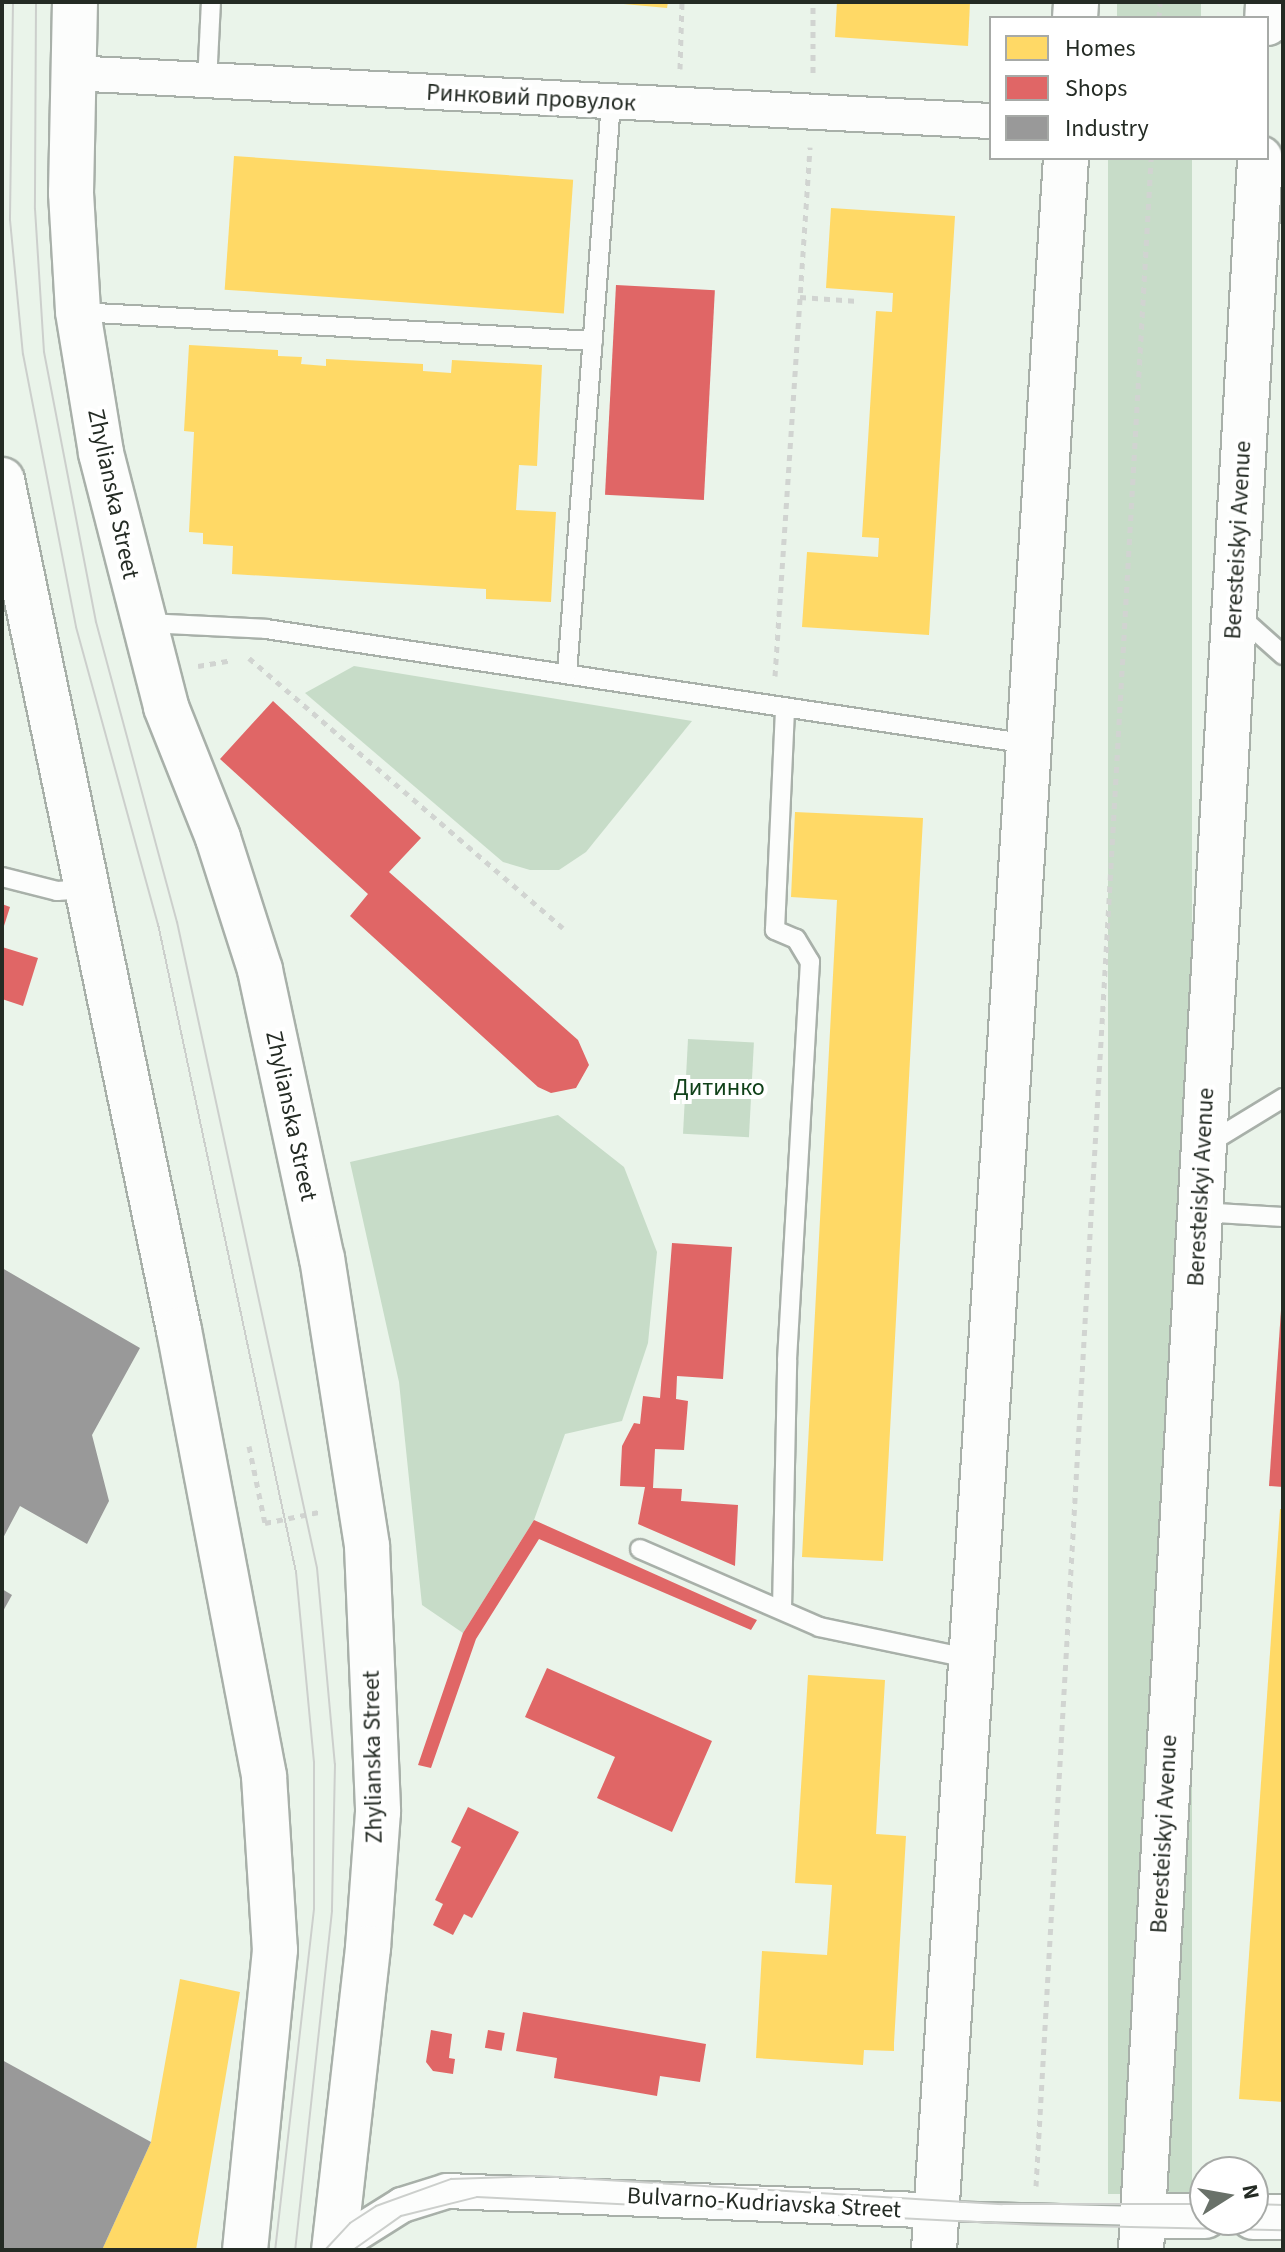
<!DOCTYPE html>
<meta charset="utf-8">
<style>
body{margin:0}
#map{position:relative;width:1285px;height:2252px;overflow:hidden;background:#eaf4ea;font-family:"Source Sans 3",sans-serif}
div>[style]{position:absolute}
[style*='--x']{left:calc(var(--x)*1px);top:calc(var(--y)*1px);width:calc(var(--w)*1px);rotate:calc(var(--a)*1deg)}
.green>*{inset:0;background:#c7dcc8;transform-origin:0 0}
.homes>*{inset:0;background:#ffd966;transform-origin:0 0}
.shops>*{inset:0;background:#e06666;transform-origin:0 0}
.industry>*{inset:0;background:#999}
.path>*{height:5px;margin-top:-2.5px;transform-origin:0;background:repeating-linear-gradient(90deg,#d1d4d1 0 6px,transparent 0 12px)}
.roads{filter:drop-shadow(2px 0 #a8b0a9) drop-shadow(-2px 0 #a8b0a9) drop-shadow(0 2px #a8b0a9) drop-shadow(0 -2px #a8b0a9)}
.service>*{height:18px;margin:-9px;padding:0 9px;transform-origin:9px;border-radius:9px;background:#fcfdfc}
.minor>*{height:34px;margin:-17px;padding:0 17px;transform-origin:17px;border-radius:17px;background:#fcfdfc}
.secondary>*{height:44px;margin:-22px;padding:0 22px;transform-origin:22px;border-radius:22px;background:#fcfdfc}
.primary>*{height:44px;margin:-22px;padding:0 22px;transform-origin:22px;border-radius:22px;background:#fcfdfc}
.tram>*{height:2px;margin:-1px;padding:0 1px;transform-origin:1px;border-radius:1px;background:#cccfcc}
span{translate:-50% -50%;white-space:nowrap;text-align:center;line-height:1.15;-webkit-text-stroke:8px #fff;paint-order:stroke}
.street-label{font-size:24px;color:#242b24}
.park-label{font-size:24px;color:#104119}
.frame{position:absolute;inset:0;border:4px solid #242b24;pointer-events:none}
.legend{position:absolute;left:989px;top:16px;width:280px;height:144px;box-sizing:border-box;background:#fff;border:2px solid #a7aaa7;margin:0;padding:10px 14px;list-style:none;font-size:24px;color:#242b24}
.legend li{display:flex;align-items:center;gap:16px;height:40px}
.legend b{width:40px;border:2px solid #a7aaa7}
.north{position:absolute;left:1189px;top:2156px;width:80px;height:80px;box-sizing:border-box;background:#fff;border:2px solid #a7aaa7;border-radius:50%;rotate:79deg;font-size:22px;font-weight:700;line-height:32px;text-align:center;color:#242b24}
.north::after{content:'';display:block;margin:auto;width:28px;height:36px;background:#697169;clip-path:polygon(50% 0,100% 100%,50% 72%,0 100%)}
</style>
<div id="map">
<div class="green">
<i style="left:1117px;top:2px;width:84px;height:16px"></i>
<i style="left:1108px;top:158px;width:84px;height:2036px"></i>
<i style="clip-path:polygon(354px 666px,692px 721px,586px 852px,559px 870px,530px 870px,503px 862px,305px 693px)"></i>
<i style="left:688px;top:1039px;width:66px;height:95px;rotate:3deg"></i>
<i style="clip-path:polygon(558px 1115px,624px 1167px,657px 1252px,648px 1343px,622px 1421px,565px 1434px,534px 1520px,463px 1633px,422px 1605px,399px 1382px,350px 1162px)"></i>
</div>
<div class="homes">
<i style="clip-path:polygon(602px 2px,668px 2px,667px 8px)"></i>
<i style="clip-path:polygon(837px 2px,970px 2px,968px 46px,835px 37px)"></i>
<i style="left:234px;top:156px;width:340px;height:134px;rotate:4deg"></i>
<i style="clip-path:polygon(831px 208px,955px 216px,929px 635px,802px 627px,807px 552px,878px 557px,879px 538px,862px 537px,876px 311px,892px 312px,893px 293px,826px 288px)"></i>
<i style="clip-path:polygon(189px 345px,278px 350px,278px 356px,302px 357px,301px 364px,326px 366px,326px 359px,423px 364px,423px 371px,451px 373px,452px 360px,542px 365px,537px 466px,519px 465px,516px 510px,556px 512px,551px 602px,486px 599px,486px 589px,232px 574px,233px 546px,203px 544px,203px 533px,189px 532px,194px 432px,184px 431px)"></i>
<i style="clip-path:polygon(795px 812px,923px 818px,883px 1561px,802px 1557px,837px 900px,791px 897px)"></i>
<i style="clip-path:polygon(1280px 1509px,1283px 1509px,1283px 2102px,1239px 2099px)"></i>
<i style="clip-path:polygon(808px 1675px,885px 1680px,876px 1834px,906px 1836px,894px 2043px,894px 2051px,864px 2050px,863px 2065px,756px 2058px,762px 1951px,827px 1955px,832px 1885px,795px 1883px)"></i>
<i style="clip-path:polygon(180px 1979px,240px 1992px,196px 2250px,102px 2250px,151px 2142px)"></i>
</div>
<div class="shops">
<i style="left:616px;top:285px;width:99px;height:210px;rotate:3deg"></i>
<i style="clip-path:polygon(273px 701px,421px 838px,389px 872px,578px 1040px,589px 1065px,576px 1088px,551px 1093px,538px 1087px,350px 916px,368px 894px,220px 759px)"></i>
<i style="clip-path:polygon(2px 904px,10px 907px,3px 929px,2px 929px)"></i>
<i style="clip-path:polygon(2px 947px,38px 958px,23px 1006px,2px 999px)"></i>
<i style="clip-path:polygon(672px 1243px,732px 1247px,723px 1379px,677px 1376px,676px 1399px,688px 1401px,684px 1450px,655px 1449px,653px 1488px,682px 1489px,681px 1501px,738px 1505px,735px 1566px,638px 1524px,645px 1487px,620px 1486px,622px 1446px,634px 1423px,640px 1424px,643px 1396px,660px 1398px)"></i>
<i style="clip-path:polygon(1281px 1310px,1283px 1310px,1283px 1487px,1269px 1486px)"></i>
<i style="clip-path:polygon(534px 1520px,757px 1620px,751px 1630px,539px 1539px,476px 1639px,431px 1768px,418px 1765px,463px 1633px)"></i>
<i style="clip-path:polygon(547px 1668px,712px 1741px,672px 1832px,597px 1798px,615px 1757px,525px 1717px)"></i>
<i style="clip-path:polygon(468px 1807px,519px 1832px,472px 1918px,464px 1914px,453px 1935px,433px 1925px,443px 1904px,435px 1900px,461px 1847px,451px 1842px)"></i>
<i style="clip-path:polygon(523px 2012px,706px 2044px,700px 2082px,660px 2076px,657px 2096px,554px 2078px,557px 2058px,516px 2051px)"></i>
<i style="clip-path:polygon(431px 2030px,452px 2034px,449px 2058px,455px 2059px,453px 2074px,433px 2071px,426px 2062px)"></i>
<i style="left:488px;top:2030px;width:17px;height:18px;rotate:10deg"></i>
</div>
<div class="industry">
<i style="clip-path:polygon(2px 1268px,140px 1348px,92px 1435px,109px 1501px,87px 1544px,20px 1506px,2px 1540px)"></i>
<i style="clip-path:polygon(2px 1589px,12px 1595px,2px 1613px)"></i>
<i style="clip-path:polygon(2px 2060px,151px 2142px,102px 2250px,2px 2250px)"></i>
</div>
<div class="path">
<i style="--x:1159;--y:18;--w:16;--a:-86"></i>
<i style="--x:680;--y:69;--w:67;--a:-88.3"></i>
<i style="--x:813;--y:73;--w:71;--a:-90"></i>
<i style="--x:800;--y:297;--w:58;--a:3.9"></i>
<i style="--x:249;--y:658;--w:414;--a:40.7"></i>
<i style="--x:198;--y:666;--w:35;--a:-10"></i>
<i style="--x:775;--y:676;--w:530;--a:-86.21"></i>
<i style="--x:249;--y:1446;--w:79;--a:78.3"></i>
<i style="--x:265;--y:1523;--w:55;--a:-11.5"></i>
<i style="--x:1036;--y:2186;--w:2031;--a:-86.75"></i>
</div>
<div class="roads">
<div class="service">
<i style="--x:207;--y:83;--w:81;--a:-87.2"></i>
<i style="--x:78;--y:312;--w:516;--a:3.22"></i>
<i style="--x:1237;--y:614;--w:62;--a:41.7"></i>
<i style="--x:145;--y:623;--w:121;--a:2.8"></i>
<i style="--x:266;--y:629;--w:772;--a:8.57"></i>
<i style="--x:567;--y:673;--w:573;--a:-85.59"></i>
<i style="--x:2;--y:877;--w:57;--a:14.3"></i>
<i style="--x:57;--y:891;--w:30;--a:-4"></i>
<i style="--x:1206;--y:1145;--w:90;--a:-31.4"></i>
<i style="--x:1200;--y:1212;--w:83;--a:3.4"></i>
<i style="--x:640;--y:1549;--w:195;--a:23.5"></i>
<i style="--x:819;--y:1627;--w:156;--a:11.8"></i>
<i style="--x:782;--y:1609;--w:249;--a:-88.8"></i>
<i style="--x:787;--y:1360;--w:399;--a:-86.7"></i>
<i style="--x:810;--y:962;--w:27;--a:-121"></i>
<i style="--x:796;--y:939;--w:23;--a:-157"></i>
<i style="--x:775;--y:930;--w:223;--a:-87.4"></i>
<i style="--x:937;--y:2211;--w:206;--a:1.4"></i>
</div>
<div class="minor">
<i style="--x:71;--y:73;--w:921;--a:2.99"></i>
<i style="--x:341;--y:2250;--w:16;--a:-52"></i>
<i style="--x:351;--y:2237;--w:60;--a:-32.1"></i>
<i style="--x:402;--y:2205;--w:47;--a:-17.3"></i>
<i style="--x:447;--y:2191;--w:490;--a:2.3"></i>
</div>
<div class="secondary">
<i style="--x:1143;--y:2216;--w:62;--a:0"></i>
<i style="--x:1253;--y:2217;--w:30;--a:0"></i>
</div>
<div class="primary">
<i style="--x:75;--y:2;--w:191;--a:91.2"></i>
<i style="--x:71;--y:193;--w:119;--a:86.6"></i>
<i style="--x:78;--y:312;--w:143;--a:80.7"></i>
<i style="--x:101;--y:453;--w:262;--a:75.6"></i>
<i style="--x:166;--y:707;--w:141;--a:68.3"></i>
<i style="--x:218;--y:838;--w:139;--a:72.3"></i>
<i style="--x:260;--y:970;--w:295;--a:77.9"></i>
<i style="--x:322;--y:1258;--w:291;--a:81.1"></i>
<i style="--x:367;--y:1546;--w:266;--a:87.6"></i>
<i style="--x:378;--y:1812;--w:136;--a:94.2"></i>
<i style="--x:368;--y:1948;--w:304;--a:96.4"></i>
<i style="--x:1075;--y:18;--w:16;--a:-86"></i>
<i style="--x:1267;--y:23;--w:21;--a:-87"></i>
<i style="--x:2;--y:480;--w:868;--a:78.24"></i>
<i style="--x:179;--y:1330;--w:454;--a:79.2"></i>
<i style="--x:264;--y:1776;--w:174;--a:86.4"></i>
<i style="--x:275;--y:1950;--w:301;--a:95.7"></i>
<i style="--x:934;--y:2250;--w:2096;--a:-86.39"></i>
<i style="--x:1141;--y:2250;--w:2095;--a:-86.74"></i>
</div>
</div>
<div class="tram">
<i style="--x:13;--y:2;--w:218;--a:90.8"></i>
<i style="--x:10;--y:220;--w:135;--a:84.5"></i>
<i style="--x:23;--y:354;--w:278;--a:79"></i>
<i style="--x:76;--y:627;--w:308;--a:74.6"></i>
<i style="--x:158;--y:924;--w:663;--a:77.98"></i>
<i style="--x:296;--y:1572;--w:191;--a:84.6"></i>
<i style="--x:314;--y:1762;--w:147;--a:90"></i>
<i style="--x:314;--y:1909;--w:343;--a:96.5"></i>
<i style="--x:36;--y:2;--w:207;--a:90.3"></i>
<i style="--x:35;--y:209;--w:143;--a:86.4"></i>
<i style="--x:44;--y:352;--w:275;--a:79.1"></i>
<i style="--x:96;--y:622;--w:311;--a:74.9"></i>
<i style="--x:177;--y:922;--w:661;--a:77.77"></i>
<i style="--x:317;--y:1568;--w:197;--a:84.8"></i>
<i style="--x:335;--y:1764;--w:147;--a:91.2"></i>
<i style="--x:332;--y:1911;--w:341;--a:96.2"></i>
<i style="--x:1253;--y:2204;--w:30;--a:2"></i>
<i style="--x:325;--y:2250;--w:37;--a:-47"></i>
<i style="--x:350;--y:2223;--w:31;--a:-33"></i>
<i style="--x:376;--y:2206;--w:80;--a:-19.8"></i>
<i style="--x:451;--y:2179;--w:89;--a:-1.9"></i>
<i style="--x:540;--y:2176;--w:463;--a:3.5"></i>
<i style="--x:1002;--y:2204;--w:203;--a:0"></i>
<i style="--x:353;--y:2250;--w:59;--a:-35.3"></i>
<i style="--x:401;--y:2216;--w:78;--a:-14"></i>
<i style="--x:477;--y:2197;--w:561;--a:2.86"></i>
<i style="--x:1037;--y:2225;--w:246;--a:1.2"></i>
</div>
<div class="street-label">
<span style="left:531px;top:98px;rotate:3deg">Ринковий провулок</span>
<span style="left:113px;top:494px;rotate:78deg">Zhylianska Street</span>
<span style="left:1238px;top:540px;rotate:-87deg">Beresteiskyi Avenue</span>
<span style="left:291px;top:1116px;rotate:78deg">Zhylianska Street</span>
<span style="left:1201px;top:1187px;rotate:-87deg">Beresteiskyi Avenue</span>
<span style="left:373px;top:1757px;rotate:-91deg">Zhylianska Street</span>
<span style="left:1164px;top:1834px;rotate:-87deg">Beresteiskyi Avenue</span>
<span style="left:764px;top:2203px;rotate:3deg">Bulvarno-Kudriavska Street</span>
</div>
<div class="park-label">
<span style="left:719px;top:1088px">Дитинко</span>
</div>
<div class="frame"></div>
<ul class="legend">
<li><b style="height:22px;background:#ffd966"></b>Homes</li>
<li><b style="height:22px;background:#e06666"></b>Shops</li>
<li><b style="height:22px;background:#999"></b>Industry</li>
</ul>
<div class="north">N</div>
</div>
